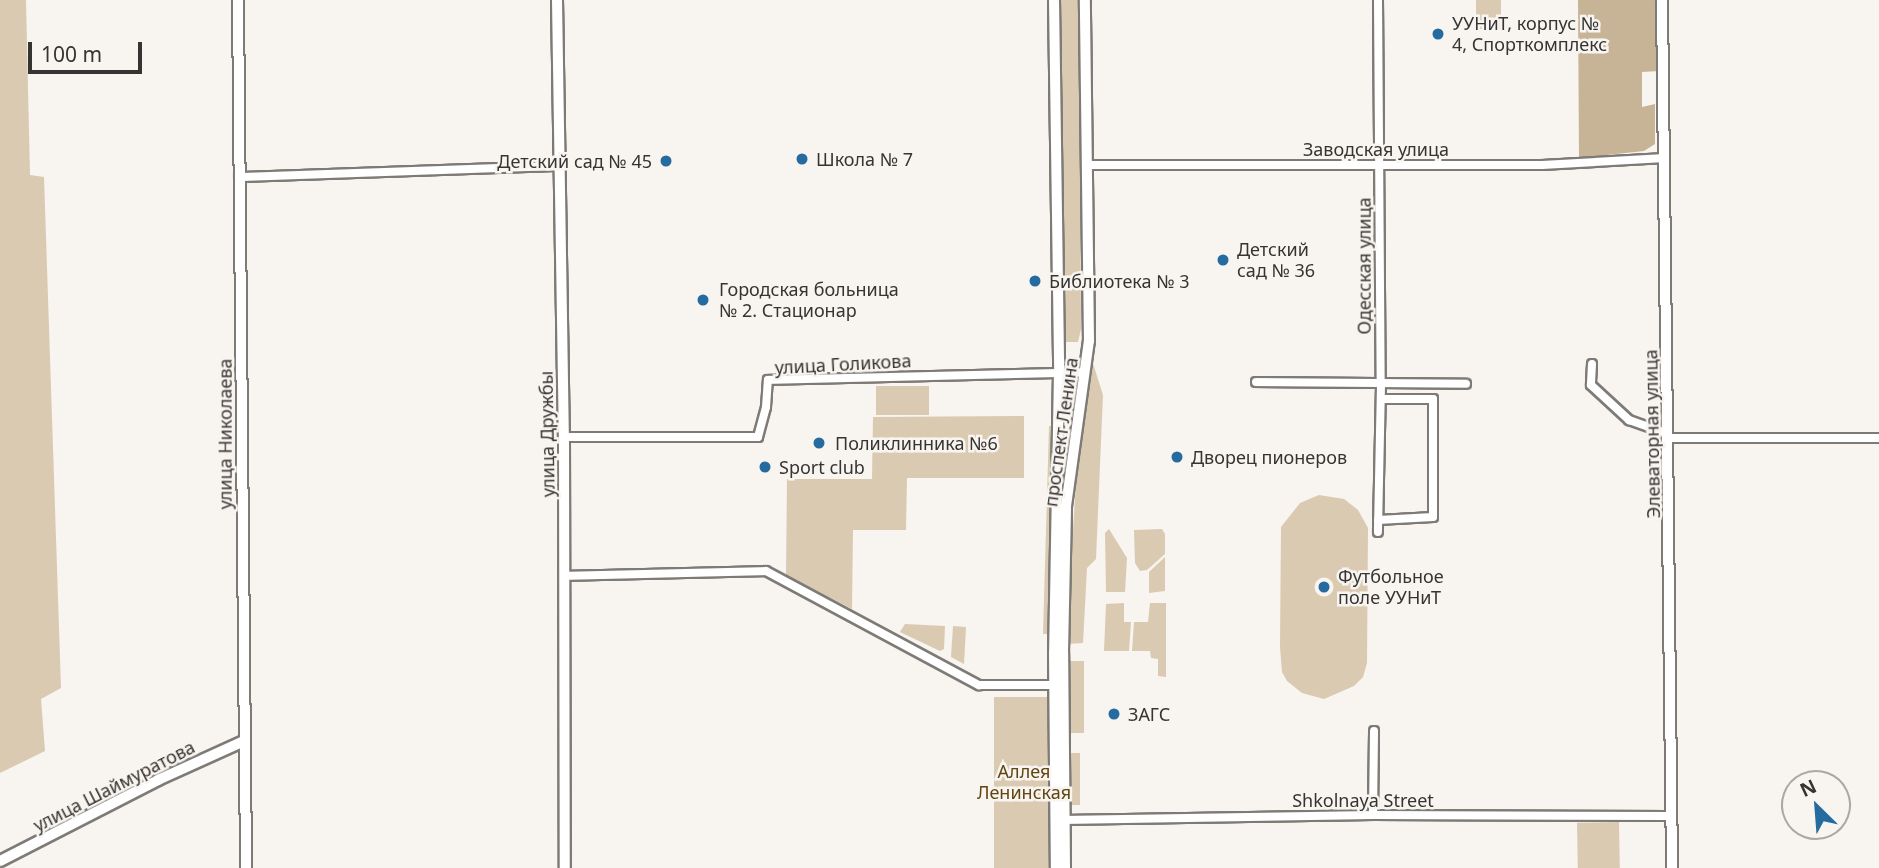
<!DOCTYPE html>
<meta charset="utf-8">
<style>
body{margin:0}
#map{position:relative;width:1879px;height:868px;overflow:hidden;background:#f8f4f0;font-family:"Noto Sans",sans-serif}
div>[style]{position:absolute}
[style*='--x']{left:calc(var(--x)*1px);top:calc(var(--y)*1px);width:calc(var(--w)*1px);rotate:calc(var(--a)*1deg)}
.green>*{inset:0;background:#dacab2;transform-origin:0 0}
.forest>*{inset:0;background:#c7b497}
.roads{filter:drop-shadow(2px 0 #7e7b77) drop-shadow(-2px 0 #7e7b77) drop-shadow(0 2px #7e7b77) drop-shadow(0 -2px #7e7b77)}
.minor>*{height:8px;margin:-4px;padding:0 4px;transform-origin:4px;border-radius:4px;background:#fff}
.major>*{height:10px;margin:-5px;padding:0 5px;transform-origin:5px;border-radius:5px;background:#fff}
.dots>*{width:19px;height:19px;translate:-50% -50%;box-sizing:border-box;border:4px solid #f8f4f0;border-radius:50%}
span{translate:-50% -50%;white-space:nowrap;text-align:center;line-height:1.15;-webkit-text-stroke:5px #f8f4f0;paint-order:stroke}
.poi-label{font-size:18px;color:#363433}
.left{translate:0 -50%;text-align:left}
.right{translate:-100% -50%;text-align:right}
.street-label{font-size:18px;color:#363433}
.park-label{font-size:18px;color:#604511}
.north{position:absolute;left:1781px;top:770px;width:70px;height:70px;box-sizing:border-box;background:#f8f4f0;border:2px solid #aaa7a4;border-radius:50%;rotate:335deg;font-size:19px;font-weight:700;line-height:28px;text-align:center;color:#363433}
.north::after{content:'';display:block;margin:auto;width:24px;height:32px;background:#256ba0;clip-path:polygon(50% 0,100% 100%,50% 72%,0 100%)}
.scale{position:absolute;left:28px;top:42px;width:114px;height:32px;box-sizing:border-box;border:4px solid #363433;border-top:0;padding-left:9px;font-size:21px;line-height:24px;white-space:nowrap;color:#363433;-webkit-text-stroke:5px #f8f4f0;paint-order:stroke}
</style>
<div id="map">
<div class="green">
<i style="clip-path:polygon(0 0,26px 0,30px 175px,44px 177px,61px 688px,41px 699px,45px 751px,0 773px)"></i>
<i style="clip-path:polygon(1057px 0,1079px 0,1081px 329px,1078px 342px,1066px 342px,1061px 332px)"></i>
<i style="left:1476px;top:0;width:25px;height:29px"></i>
<i style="clip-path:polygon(1091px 357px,1103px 395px,1096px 559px,1087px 568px,1083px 643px,1066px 644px,1079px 434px)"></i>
<i style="left:876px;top:386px;width:53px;height:29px"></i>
<i style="clip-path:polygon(1024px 416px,1024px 478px,907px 478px,906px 530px,853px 530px,852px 609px,786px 575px,787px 479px,872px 479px,873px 417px)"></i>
<i style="clip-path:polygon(1049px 426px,1053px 426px,1048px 634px,1043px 634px)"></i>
<i style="clip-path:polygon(1319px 495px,1344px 499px,1358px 510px,1368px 528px,1367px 663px,1363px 677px,1354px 686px,1324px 699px,1302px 693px,1287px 681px,1282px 672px,1280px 647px,1281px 527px,1300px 503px)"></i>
<i style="clip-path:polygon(1109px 529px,1127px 558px,1125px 592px,1106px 592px,1105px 533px)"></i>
<i style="clip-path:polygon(1162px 529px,1165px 534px,1165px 554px,1147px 570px,1140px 571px,1135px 563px,1134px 530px)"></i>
<i style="clip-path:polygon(1165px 557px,1165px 591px,1149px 593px,1149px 572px)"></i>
<i style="clip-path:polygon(1124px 603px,1124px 622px,1131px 622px,1129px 651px,1104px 651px,1106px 604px)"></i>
<i style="clip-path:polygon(1150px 603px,1166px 603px,1166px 677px,1158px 676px,1158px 659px,1151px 658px,1150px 651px,1132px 651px,1134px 622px,1148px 622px)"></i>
<i style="clip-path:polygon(905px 624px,945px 626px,944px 649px,940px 651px,900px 632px)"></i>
<i style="clip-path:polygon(953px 626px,966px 627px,964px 664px,951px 657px)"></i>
<i style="left:1066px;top:661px;width:18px;height:72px"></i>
<i style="left:994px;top:697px;width:58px;height:171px"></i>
<i style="left:1065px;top:753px;width:15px;height:52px"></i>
<i style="left:1619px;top:822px;width:46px;height:42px;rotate:89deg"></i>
</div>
<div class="forest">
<i style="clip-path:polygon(1578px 0,1660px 0,1660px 71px,1642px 72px,1642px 107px,1655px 104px,1655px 144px,1644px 151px,1579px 158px)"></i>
</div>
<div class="roads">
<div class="minor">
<i style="--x:1378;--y:0;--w:385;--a:89.6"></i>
<i style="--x:1381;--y:385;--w:147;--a:91.2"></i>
<i style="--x:1088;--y:165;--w:454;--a:0"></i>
<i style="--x:1542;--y:165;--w:123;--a:-3.3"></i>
<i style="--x:239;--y:177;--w:320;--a:-2"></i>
<i style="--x:1592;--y:364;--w:21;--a:93"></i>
<i style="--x:1591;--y:385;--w:52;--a:42.6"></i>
<i style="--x:1629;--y:420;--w:41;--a:19.7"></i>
<i style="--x:1256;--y:382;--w:210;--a:0.5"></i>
<i style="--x:564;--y:437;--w:194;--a:0"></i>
<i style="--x:758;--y:437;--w:31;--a:-75"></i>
<i style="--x:766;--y:407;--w:27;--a:-86"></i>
<i style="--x:768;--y:380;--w:317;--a:-1.4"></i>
<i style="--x:1668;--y:438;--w:211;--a:0"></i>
<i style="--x:1378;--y:520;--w:55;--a:-3.1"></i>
<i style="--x:1433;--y:517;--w:118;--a:-90"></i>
<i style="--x:1433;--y:399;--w:52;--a:180"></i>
<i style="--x:564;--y:576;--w:202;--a:-1.4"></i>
<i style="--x:766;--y:571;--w:242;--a:28.2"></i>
<i style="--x:979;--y:685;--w:81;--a:0"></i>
<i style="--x:1373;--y:815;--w:84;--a:-89.3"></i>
<i style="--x:1062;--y:820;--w:311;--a:-0.9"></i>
<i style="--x:1373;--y:815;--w:298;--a:0.2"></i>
</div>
<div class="major">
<i style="--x:238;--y:0;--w:868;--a:89.47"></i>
<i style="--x:557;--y:0;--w:437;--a:89.1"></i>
<i style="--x:564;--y:437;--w:431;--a:89.9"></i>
<i style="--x:1054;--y:0;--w:372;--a:89.2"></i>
<i style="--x:1059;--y:372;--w:281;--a:91"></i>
<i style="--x:1054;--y:653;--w:215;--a:89.5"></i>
<i style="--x:1662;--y:0;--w:868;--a:89.34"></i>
<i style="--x:0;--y:861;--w:178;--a:-27.1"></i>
<i style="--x:158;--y:780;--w:94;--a:-24.4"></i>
<i style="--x:1065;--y:868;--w:216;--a:-90.5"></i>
<i style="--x:1063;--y:652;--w:146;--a:-88.8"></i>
<i style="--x:1066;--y:506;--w:167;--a:-82.1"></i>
<i style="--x:1089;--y:341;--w:341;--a:-90.7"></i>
</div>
</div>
<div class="dots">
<i style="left:1438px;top:34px;background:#256ba0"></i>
<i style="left:802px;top:159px;background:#256ba0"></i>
<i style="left:666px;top:161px;background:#256ba0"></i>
<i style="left:1223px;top:260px;background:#256ba0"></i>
<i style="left:1035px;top:281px;background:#256ba0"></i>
<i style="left:703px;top:300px;background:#256ba0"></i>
<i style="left:819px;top:443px;background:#256ba0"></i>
<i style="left:1177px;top:457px;background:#256ba0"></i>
<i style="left:765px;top:467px;background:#256ba0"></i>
<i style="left:1324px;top:587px;background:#256ba0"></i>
<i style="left:1114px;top:714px;background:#256ba0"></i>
</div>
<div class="poi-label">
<span class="left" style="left:1452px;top:34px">УУНиТ, корпус №<br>4, Спорткомплекс</span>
<span class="left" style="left:816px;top:159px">Школа № 7</span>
<span class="right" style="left:652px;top:161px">Детский сад № 45</span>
<span class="left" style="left:1237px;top:260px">Детский<br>сад № 36</span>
<span class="left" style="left:1049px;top:281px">Библиотека № 3</span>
<span class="left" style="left:719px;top:300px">Городская больница<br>№ 2. Стационар</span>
<span class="left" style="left:835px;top:443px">Поликлинника №6</span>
<span class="left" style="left:1191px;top:457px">Дворец пионеров</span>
<span class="left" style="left:779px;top:467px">Sport club</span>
<span class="left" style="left:1338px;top:587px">Футбольное<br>поле УУНиТ</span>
<span class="left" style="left:1128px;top:714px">ЗАГС</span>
</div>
<div class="street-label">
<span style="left:1376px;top:149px">Заводская улица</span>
<span style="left:1364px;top:266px;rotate:-90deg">Одесская улица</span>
<span style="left:843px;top:364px;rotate:-3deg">улица Голикова</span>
<span style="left:1061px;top:432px;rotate:-82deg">проспект Ленина</span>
<span style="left:225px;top:434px;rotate:-90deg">улица Николаева</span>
<span style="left:547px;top:434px;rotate:-91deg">улица Дружбы</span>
<span style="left:1652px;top:434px;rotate:-91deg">Элеваторная улица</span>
<span style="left:114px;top:786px;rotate:-27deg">улица Шаймуратова</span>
<span style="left:1363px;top:800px">Shkolnaya Street</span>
</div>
<div class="park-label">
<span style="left:1024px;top:782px">Аллея<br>Ленинская</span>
</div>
<div class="north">N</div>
<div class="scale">100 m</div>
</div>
